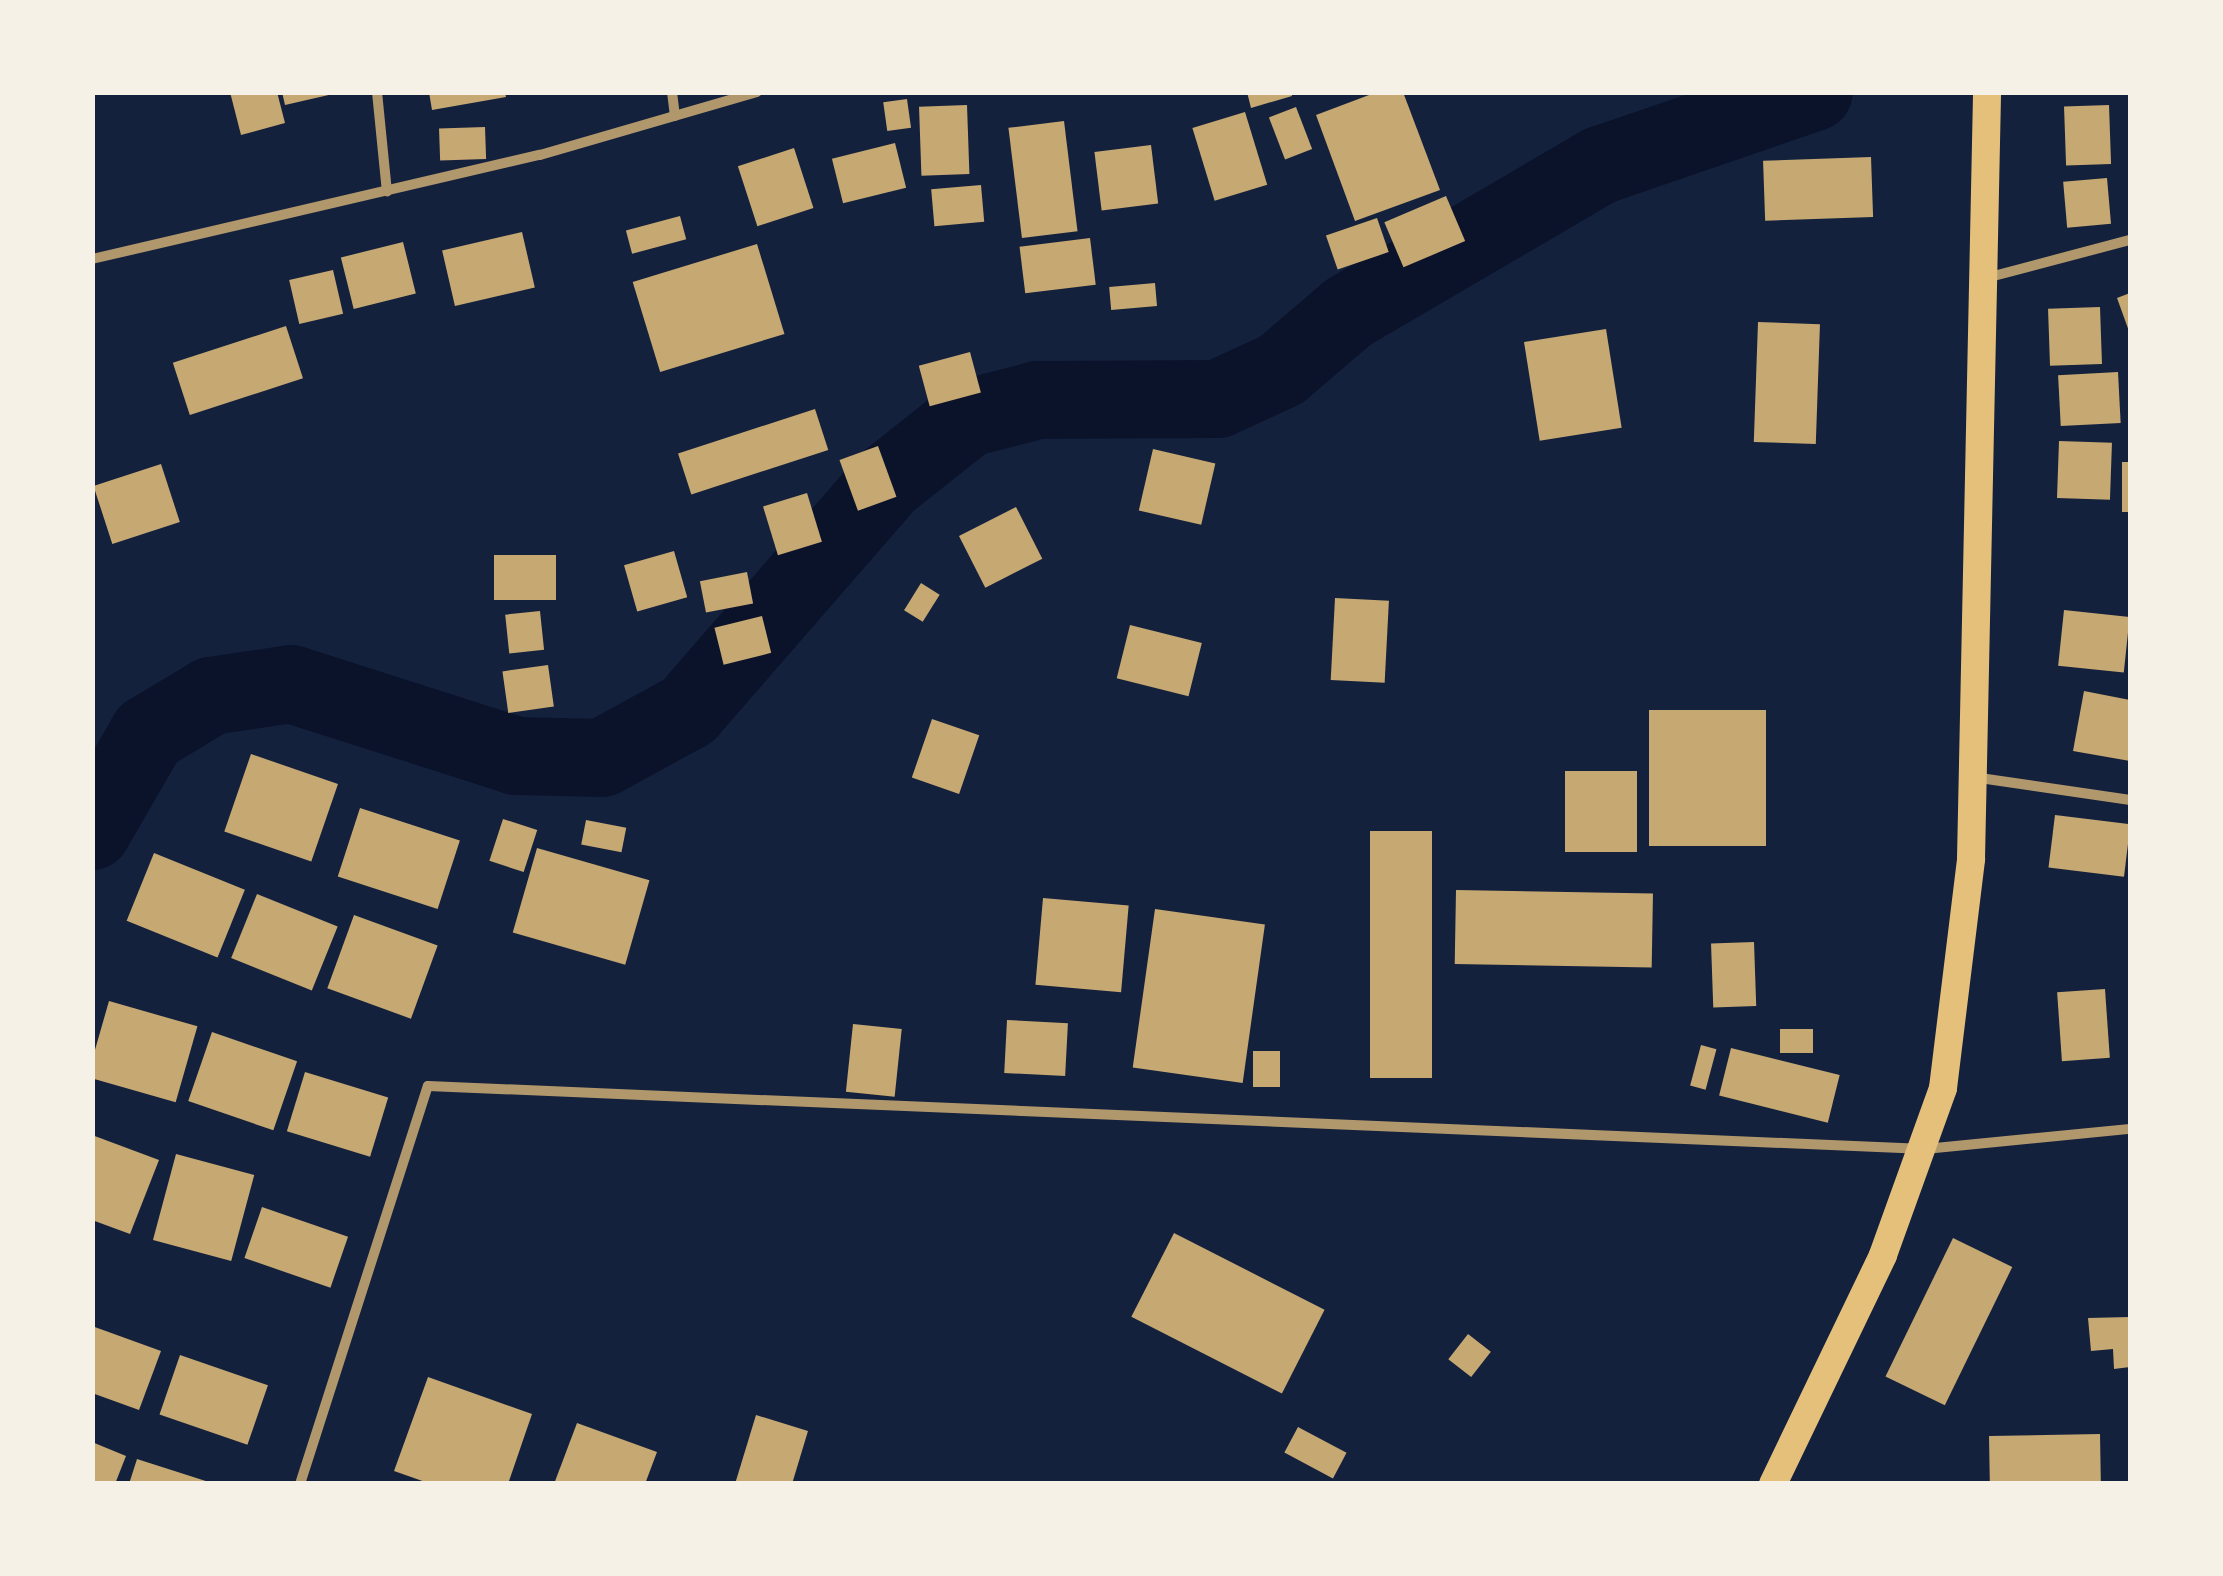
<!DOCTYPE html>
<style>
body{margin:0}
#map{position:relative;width:2223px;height:1576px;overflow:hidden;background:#14213d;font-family:"Varela Round",sans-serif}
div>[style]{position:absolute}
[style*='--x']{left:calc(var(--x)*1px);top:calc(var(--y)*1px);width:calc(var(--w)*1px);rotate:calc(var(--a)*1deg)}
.river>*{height:78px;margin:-39px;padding:0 39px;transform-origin:39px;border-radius:39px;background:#0b132b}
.building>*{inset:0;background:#c6a872;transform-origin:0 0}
.minor>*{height:10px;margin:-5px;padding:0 5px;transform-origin:5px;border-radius:5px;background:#b1986c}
.trunk>*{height:28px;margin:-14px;padding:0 14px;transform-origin:14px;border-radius:14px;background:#e5c07b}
span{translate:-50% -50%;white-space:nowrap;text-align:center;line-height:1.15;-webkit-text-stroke:8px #f6f1e7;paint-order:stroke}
.frame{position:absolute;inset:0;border:95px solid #f6f1e7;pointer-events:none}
</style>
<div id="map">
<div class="river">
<i style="--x:92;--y:831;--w:112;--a:-60"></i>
<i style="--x:148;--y:734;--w:74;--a:-31.1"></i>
<i style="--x:211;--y:696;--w:81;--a:-8.5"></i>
<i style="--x:291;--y:684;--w:236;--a:17.7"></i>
<i style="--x:516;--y:756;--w:86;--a:1.3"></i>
<i style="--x:602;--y:758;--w:98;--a:-28.7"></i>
<i style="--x:688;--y:711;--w:302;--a:-49"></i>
<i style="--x:886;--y:483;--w:105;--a:-38.4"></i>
<i style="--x:968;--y:418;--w:72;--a:-14.4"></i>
<i style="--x:1038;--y:400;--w:180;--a:-0.3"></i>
<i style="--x:1218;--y:399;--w:69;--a:-24.7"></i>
<i style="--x:1281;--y:370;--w:89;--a:-40.5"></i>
<i style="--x:1349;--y:312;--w:292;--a:-30.3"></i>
<i style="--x:1601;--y:165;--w:225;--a:-18.9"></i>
</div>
<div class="building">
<i style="clip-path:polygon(230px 92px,277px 92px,285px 123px,241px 135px)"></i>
<i style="clip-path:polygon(282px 92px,332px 92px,333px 94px,285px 105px)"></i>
<i style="clip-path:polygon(429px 92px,505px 92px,506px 97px,432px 110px)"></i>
<i style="clip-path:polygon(1247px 92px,1291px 92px,1292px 96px,1251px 108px)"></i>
<i style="clip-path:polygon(1377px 92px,1403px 92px,1440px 190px,1355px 221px,1316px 115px)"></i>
<i style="left:907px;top:99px;width:29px;height:24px;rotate:82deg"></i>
<i style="left:967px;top:105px;width:69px;height:48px;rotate:88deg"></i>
<i style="left:2109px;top:105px;width:59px;height:45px;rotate:88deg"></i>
<i style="left:1296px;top:107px;width:45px;height:29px;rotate:69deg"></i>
<i style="left:1245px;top:112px;width:76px;height:55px;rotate:73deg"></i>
<i style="left:1064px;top:121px;width:111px;height:56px;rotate:83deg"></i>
<i style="left:485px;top:127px;width:32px;height:46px;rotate:88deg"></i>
<i style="left:895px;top:143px;width:46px;height:65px;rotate:76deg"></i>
<i style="left:1151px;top:145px;width:59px;height:57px;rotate:83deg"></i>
<i style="left:794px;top:148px;width:63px;height:59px;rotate:72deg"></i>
<i style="left:1871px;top:157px;width:60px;height:108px;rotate:88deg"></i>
<i style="left:2107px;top:178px;width:46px;height:44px;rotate:85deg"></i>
<i style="left:981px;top:185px;width:37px;height:50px;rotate:85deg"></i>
<i style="left:1446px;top:196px;width:49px;height:67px;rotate:67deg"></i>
<i style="left:680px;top:216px;width:24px;height:56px;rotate:75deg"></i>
<i style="left:1377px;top:218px;width:36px;height:54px;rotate:71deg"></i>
<i style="left:522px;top:232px;width:57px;height:82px;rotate:77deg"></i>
<i style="left:1090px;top:238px;width:47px;height:71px;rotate:83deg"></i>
<i style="left:403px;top:242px;width:53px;height:64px;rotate:76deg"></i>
<i style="left:757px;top:244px;width:94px;height:130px;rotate:73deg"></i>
<i style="left:333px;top:270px;width:45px;height:45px;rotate:77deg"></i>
<i style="left:1155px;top:283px;width:23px;height:46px;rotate:85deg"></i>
<i style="clip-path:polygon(2130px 293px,2130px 334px,2117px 298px)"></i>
<i style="left:2100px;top:307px;width:57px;height:52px;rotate:88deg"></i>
<i style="left:1758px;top:322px;width:62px;height:120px;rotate:2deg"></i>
<i style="left:286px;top:326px;width:55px;height:119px;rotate:72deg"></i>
<i style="left:1606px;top:329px;width:100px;height:83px;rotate:81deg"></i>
<i style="left:970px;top:352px;width:42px;height:53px;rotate:75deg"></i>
<i style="left:2118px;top:372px;width:51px;height:60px;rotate:87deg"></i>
<i style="left:815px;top:409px;width:43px;height:144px;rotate:72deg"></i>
<i style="left:2059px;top:441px;width:53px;height:57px;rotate:2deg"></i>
<i style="left:878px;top:446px;width:54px;height:41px;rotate:70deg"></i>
<i style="left:1153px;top:449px;width:64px;height:63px;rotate:13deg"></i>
<i style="left:2122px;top:462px;width:8px;height:50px"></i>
<i style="left:161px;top:464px;width:61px;height:71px;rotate:72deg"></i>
<i style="left:807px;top:493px;width:51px;height:46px;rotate:73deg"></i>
<i style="left:1016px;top:507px;width:58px;height:64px;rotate:63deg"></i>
<i style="left:674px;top:551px;width:48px;height:52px;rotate:74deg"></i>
<i style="left:494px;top:555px;width:62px;height:45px"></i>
<i style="left:747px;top:572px;width:32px;height:48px;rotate:79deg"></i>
<i style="left:921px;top:583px;width:22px;height:32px;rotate:32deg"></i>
<i style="left:1335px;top:598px;width:54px;height:82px;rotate:3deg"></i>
<i style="left:2064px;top:610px;width:66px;height:56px;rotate:6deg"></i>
<i style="left:540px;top:611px;width:39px;height:35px;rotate:84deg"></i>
<i style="left:762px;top:616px;width:38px;height:49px;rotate:76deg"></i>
<i style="left:1130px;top:625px;width:74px;height:55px;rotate:14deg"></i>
<i style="left:548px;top:665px;width:42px;height:46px;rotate:82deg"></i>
<i style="clip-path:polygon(2084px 691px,2130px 700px,2130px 761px,2073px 751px)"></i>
<i style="left:1766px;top:710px;width:136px;height:117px;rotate:90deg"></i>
<i style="left:932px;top:719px;width:50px;height:62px;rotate:19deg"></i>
<i style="left:251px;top:754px;width:92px;height:82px;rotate:19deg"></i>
<i style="left:1565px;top:771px;width:72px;height:81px"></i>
<i style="left:360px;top:808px;width:105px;height:72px;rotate:18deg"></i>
<i style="left:2055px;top:815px;width:76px;height:53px;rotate:7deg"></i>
<i style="left:503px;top:819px;width:36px;height:44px;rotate:18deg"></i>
<i style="left:586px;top:820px;width:41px;height:25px;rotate:11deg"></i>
<i style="left:1432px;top:831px;width:247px;height:62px;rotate:90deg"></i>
<i style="left:537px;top:848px;width:117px;height:88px;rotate:16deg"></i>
<i style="left:154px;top:853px;width:98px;height:73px;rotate:22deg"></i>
<i style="left:1456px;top:890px;width:197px;height:74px;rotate:1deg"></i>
<i style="left:257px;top:894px;width:87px;height:69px;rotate:22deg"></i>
<i style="left:1043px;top:898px;width:86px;height:87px;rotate:5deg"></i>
<i style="left:1155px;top:909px;width:111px;height:160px;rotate:8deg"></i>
<i style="left:354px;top:915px;width:89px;height:78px;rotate:20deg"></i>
<i style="left:1754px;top:942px;width:64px;height:43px;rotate:88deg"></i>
<i style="left:2105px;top:989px;width:69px;height:48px;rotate:86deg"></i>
<i style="left:109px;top:1001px;width:92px;height:79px;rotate:16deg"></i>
<i style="left:1007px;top:1020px;width:61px;height:53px;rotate:3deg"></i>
<i style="left:853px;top:1024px;width:49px;height:68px;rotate:6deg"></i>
<i style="left:1780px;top:1029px;width:33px;height:24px"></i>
<i style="left:212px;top:1032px;width:90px;height:73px;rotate:19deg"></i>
<i style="left:1701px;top:1045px;width:16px;height:42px;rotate:15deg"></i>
<i style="left:1731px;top:1048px;width:112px;height:49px;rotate:14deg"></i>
<i style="left:1280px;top:1051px;width:36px;height:27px;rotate:90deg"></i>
<i style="left:305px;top:1072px;width:87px;height:62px;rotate:17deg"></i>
<i style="clip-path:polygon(92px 1135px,159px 1160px,130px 1234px,92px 1220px)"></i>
<i style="left:176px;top:1154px;width:81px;height:89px;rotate:15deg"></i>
<i style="left:262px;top:1207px;width:91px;height:54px;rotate:19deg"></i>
<i style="left:1174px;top:1233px;width:169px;height:94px;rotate:27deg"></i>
<i style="left:1953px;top:1238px;width:66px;height:154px;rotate:26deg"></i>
<i style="clip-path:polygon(2130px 1317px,2130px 1367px,2114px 1369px,2113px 1349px,2091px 1351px,2088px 1318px)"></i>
<i style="clip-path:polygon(92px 1326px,161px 1351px,139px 1410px,92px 1393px)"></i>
<i style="left:1468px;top:1334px;width:29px;height:32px;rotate:38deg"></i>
<i style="left:180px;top:1355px;width:93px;height:63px;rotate:19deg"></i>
<i style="clip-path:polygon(428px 1377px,532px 1414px,508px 1484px,431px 1484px,394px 1471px)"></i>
<i style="clip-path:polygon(756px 1415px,808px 1431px,792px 1484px,735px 1484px)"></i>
<i style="clip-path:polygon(577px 1423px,657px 1452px,645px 1484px,554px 1484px)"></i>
<i style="left:1298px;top:1427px;width:55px;height:29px;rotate:28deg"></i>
<i style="left:2100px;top:1434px;width:50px;height:111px;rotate:89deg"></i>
<i style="clip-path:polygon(92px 1442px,126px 1456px,115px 1484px,92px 1484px)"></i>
<i style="clip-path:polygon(137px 1459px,212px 1483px,212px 1484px,129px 1484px)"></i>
</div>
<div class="minor">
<i style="--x:377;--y:92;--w:100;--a:84.3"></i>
<i style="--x:672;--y:92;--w:24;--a:83"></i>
<i style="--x:92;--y:259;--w:460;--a:-13.1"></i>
<i style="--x:540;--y:155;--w:226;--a:-16.2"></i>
<i style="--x:1986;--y:278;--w:149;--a:-14.8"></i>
<i style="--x:1973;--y:777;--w:159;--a:8.3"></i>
<i style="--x:300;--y:1484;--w:418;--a:-72.2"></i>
<i style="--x:428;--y:1086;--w:1498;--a:2.41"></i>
<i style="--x:1925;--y:1149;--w:206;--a:-5.6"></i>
</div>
<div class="trunk">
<i style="--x:1773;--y:1484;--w:254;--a:-64.3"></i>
<i style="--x:1883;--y:1255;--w:177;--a:-70.2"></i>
<i style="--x:1943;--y:1088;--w:231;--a:-83"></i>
<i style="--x:1971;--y:859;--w:767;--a:-88.8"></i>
</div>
<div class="frame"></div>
</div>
